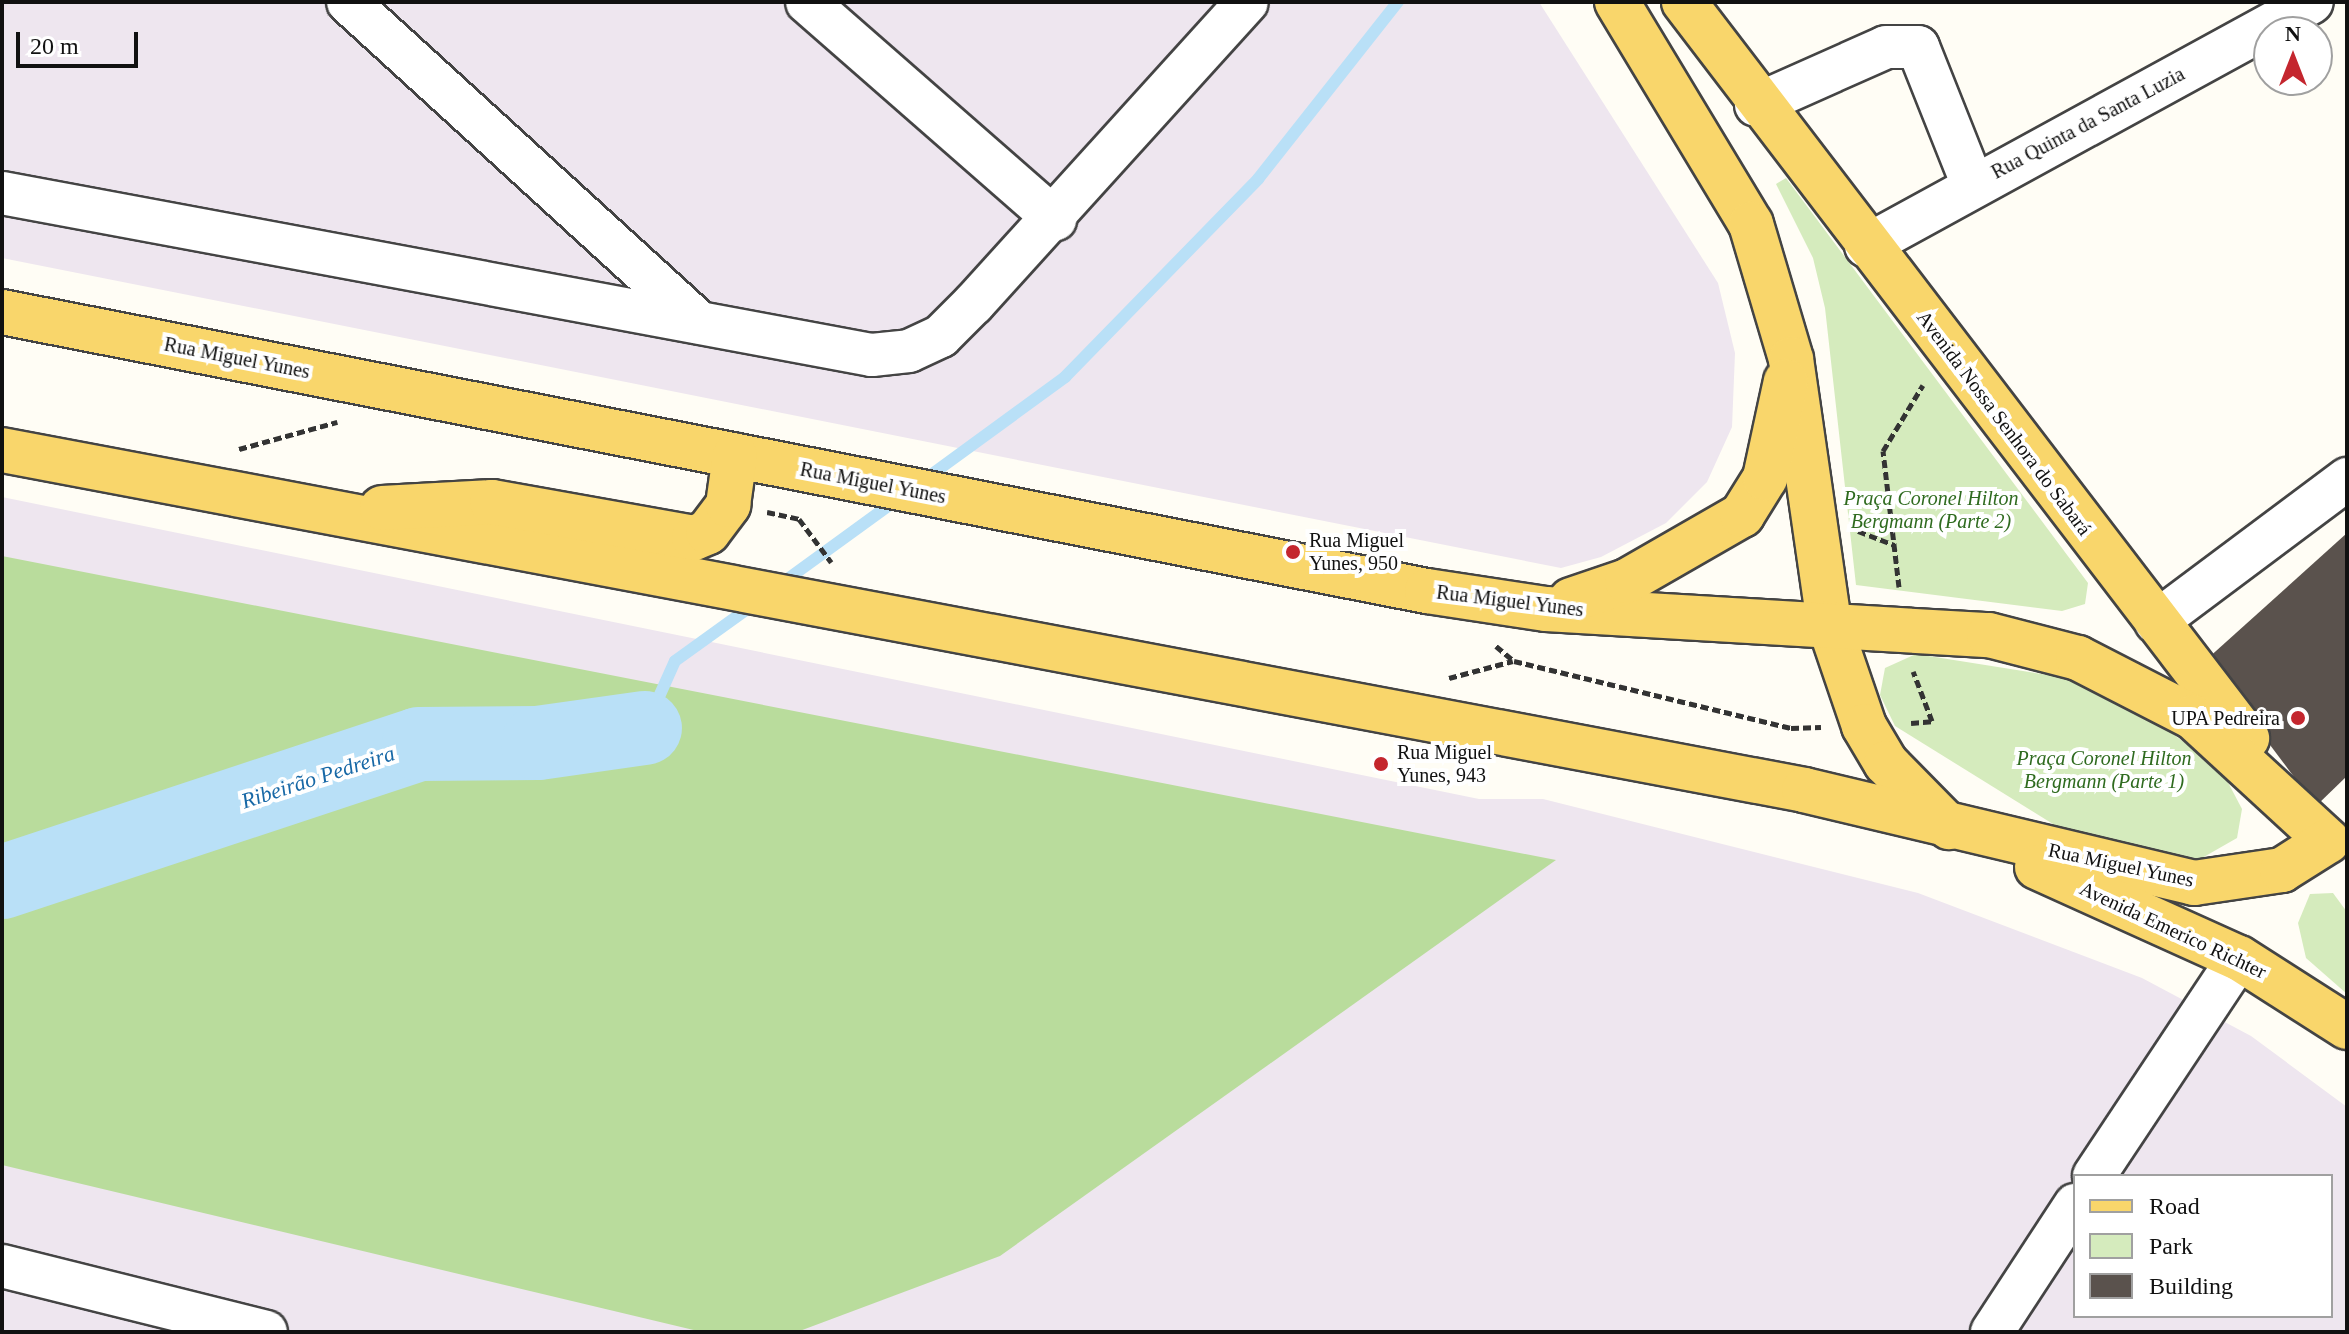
<!DOCTYPE html>
<meta charset="utf-8">
<style>
body{margin:0}
#map{position:relative;width:2349px;height:1334px;overflow:hidden;background:#fffdf5;font-family:"Times New Roman",serif}
div>[style]{position:absolute}
[style*='--x']{left:calc(var(--x)*1px);top:calc(var(--y)*1px);width:calc(var(--w)*1px);rotate:calc(var(--a)*1deg)}
.industrial>*{inset:0;background:#eee6ef}
.green>*{inset:0;background:#d5ebbd}
.forest>*{inset:0;background:#b9dc9c}
.stream>*{height:12px;margin:-6px;padding:0 6px;transform-origin:6px;border-radius:6px;background:#b9e0f7}
.river>*{height:74px;margin:-37px;padding:0 37px;transform-origin:37px;border-radius:37px;background:#b9e0f7}
.building>*{inset:0;background:#5a524d}
.path>*{height:5px;margin-top:-2.5px;transform-origin:0;background:repeating-linear-gradient(90deg,#333 0 8px,transparent 0 12px)}
.roads{filter:drop-shadow(2px 0 #444) drop-shadow(-2px 0 #444) drop-shadow(0 2px #444) drop-shadow(0 -2px #444)}
.minor>*{height:42px;margin:-21px;padding:0 21px;transform-origin:21px;border-radius:21px;background:#fff}
.major>*{height:44px;margin:-22px;padding:0 22px;transform-origin:22px;border-radius:22px;background:#f9d66b}
.dots>*{width:22px;height:22px;translate:-50% -50%;box-sizing:border-box;border:4px solid #fff;border-radius:50%}
span{translate:-50% -50%;white-space:nowrap;text-align:center;line-height:1.15;-webkit-text-stroke:8px #fff;paint-order:stroke}
.street-label{font-size:20px;color:#111}
.park-label{font-size:20px;color:#2f6b1f;font-style:italic}
.poi-label{font-size:20px;color:#111}
.left{translate:0 -50%;text-align:left}
.right{translate:-100% -50%;text-align:right}
.water-label{font-size:22px;color:#1768a6;font-style:italic}
.frame{position:absolute;inset:0;border:4px solid #111;pointer-events:none}
.legend{position:absolute;left:2073px;top:1174px;width:260px;height:144px;box-sizing:border-box;background:#fff;border:2px solid #a0a0a0;margin:0;padding:10px 14px;list-style:none;font-size:24px;color:#111}
.legend li{display:flex;align-items:center;gap:16px;height:40px}
.legend b{width:40px;border:2px solid #a0a0a0}
.north{position:absolute;left:2253px;top:16px;width:80px;height:80px;box-sizing:border-box;background:#fff;border:2px solid #a0a0a0;border-radius:50%;rotate:0deg;font-size:22px;font-weight:700;line-height:32px;text-align:center;color:#111}
.north::after{content:'';display:block;margin:auto;width:28px;height:36px;background:#c4262e;clip-path:polygon(50% 0,100% 100%,50% 72%,0 100%)}
.scale{position:absolute;left:16px;top:32px;width:122px;height:36px;box-sizing:border-box;border:4px solid #111;border-top:0;padding-left:10px;font-size:24px;line-height:28px;white-space:nowrap;color:#111;-webkit-text-stroke:6px #fff;paint-order:stroke}
</style>
<div id="map">
<div class="industrial">
<i style="clip-path:polygon(2px 2px,1539px 2px,1718px 283px,1735px 353px,1732px 427px,1707px 482px,1666px 523px,1601px 557px,1561px 568px,2px 258px)"></i>
<i style="clip-path:polygon(evenodd,2px 497px,1479px 799px,1543px 799px,1918px 893px,2142px 978px,2251px 1036px,2347px 1107px,2347px 1332px,2px 1332px,2px 497px,2075px 1176px,2331px 1176px,2331px 1316px,2075px 1316px,2075px 1176px)"></i>
</div>
<div class="green">
<i style="clip-path:polygon(1786px 178px,2088px 583px,2085px 604px,2062px 611px,1856px 585px,1825px 308px,1813px 258px,1776px 184px)"></i>
<i style="clip-path:polygon(1916px 654px,2067px 678px,2136px 706px,2222px 771px,2242px 809px,2237px 838px,2181px 870px,2082px 842px,1895px 726px,1880px 695px,1885px 668px)"></i>
<i style="clip-path:polygon(2333px 893px,2347px 912px,2347px 994px,2306px 958px,2298px 923px,2310px 894px)"></i>
</div>
<div class="forest">
<i style="clip-path:polygon(2px 556px,1556px 860px,1000px 1256px,797px 1332px,702px 1332px,2px 1165px)"></i>
</div>
<div class="stream">
<i style="--x:924;--y:480;--w:175;--a:-36.1"></i>
<i style="--x:1065;--y:377;--w:277;--a:-45.7"></i>
<i style="--x:1258;--y:179;--w:226;--a:-51.7"></i>
<i style="--x:778;--y:586;--w:150;--a:-36"></i>
<i style="--x:645;--y:728;--w:73;--a:-65.9"></i>
<i style="--x:675;--y:661;--w:97;--a:-35.8"></i>
</div>
<div class="river">
<i style="--x:2;--y:882;--w:439;--a:-18.3"></i>
<i style="--x:419;--y:744;--w:119;--a:-0.5"></i>
<i style="--x:538;--y:743;--w:108;--a:-8"></i>
</div>
<div class="building">
<i style="clip-path:polygon(2347px 533px,2347px 776px,2316px 806px,2206px 660px)"></i>
</div>
<div class="path">
<i style="--x:239;--y:449;--w:102;--a:-15.4"></i>
<i style="--x:767;--y:512;--w:33;--a:12"></i>
<i style="--x:799;--y:519;--w:54;--a:53.3"></i>
<i style="--x:1858;--y:531;--w:39;--a:21"></i>
<i style="--x:1899;--y:587;--w:137;--a:-96.7"></i>
<i style="--x:1883;--y:451;--w:77;--a:-58.8"></i>
<i style="--x:1496;--y:646;--w:23;--a:40"></i>
<i style="--x:1514;--y:661;--w:285;--a:13.6"></i>
<i style="--x:1791;--y:728;--w:30;--a:-2"></i>
<i style="--x:1449;--y:678;--w:66;--a:-14.9"></i>
<i style="--x:1911;--y:723;--w:21;--a:-5"></i>
<i style="--x:1932;--y:721;--w:53;--a:-110.8"></i>
</div>
<div class="roads">
<div class="minor">
<i style="--x:348;--y:2;--w:475;--a:42.4"></i>
<i style="--x:807;--y:2;--w:330;--a:41.2"></i>
<i style="--x:1756;--y:105;--w:142;--a:-24"></i>
<i style="--x:1886;--y:47;--w:32;--a:0"></i>
<i style="--x:1918;--y:47;--w:149;--a:68.3"></i>
<i style="--x:2;--y:193;--w:885;--a:10.55"></i>
<i style="--x:872;--y:355;--w:37;--a:-6"></i>
<i style="--x:909;--y:351;--w:35;--a:-25"></i>
<i style="--x:941;--y:336;--w:47;--a:-45"></i>
<i style="--x:974;--y:303;--w:406;--a:-47.8"></i>
<i style="--x:1866;--y:246;--w:508;--a:-28.68"></i>
<i style="--x:2156;--y:622;--w:239;--a:-36.8"></i>
<i style="--x:2094;--y:1176;--w:262;--a:-56.4"></i>
<i style="--x:2;--y:1266;--w:272;--a:14"></i>
<i style="--x:1992;--y:1332;--w:152;--a:-56.8"></i>
</div>
<div class="major">
<i style="--x:1617;--y:2;--w:259;--a:58.9"></i>
<i style="--x:1751;--y:224;--w:141;--a:73.5"></i>
<i style="--x:1791;--y:359;--w:267;--a:81.8"></i>
<i style="--x:1829;--y:623;--w:109;--a:71.2"></i>
<i style="--x:1864;--y:726;--w:43;--a:59.3"></i>
<i style="--x:1886;--y:763;--w:90;--a:45.5"></i>
<i style="--x:1684;--y:2;--w:927;--a:52.59"></i>
<i style="--x:2;--y:312;--w:1452;--a:11.08"></i>
<i style="--x:1427;--y:591;--w:120;--a:8.6"></i>
<i style="--x:1546;--y:609;--w:444;--a:3.4"></i>
<i style="--x:1989;--y:635;--w:92;--a:14.5"></i>
<i style="--x:2078;--y:658;--w:129;--a:27.2"></i>
<i style="--x:2193;--y:717;--w:183;--a:42.6"></i>
<i style="--x:2;--y:450;--w:1834;--a:10.68"></i>
<i style="--x:1804;--y:790;--w:401;--a:13.4"></i>
<i style="--x:2194;--y:883;--w:89;--a:-8.4"></i>
<i style="--x:2282;--y:870;--w:54;--a:-32.2"></i>
<i style="--x:382;--y:508;--w:110;--a:-3.1"></i>
<i style="--x:492;--y:502;--w:205;--a:10.1"></i>
<i style="--x:694;--y:538;--w:15;--a:-23"></i>
<i style="--x:708;--y:532;--w:34;--a:-53"></i>
<i style="--x:728;--y:505;--w:50;--a:-82"></i>
<i style="--x:1571;--y:600;--w:59;--a:-18.7"></i>
<i style="--x:1627;--y:581;--w:133;--a:-29.9"></i>
<i style="--x:1742;--y:515;--w:44;--a:-58.1"></i>
<i style="--x:1765;--y:478;--w:99;--a:-77.8"></i>
<i style="--x:2037;--y:867;--w:222;--a:24.3"></i>
<i style="--x:2239;--y:958;--w:128;--a:32.6"></i>
</div>
</div>
<div class="dots">
<i style="left:1293px;top:552px;background:#c4262e"></i>
<i style="left:2298px;top:718px;background:#c4262e"></i>
<i style="left:1381px;top:764px;background:#c4262e"></i>
</div>
<div class="street-label">
<span style="left:2088px;top:123px;rotate:-28deg">Rua Quinta da Santa Luzia</span>
<span style="left:237px;top:358px;rotate:11deg">Rua Miguel Yunes</span>
<span style="left:2004px;top:423px;rotate:53deg">Avenida Nossa Senhora do Sabará</span>
<span style="left:873px;top:483px;rotate:11deg">Rua Miguel Yunes</span>
<span style="left:1510px;top:601px;rotate:7deg">Rua Miguel Yunes</span>
<span style="left:2121px;top:865px;rotate:12deg">Rua Miguel Yunes</span>
<span style="left:2173px;top:930px;rotate:25deg">Avenida Emerico Richter</span>
</div>
<div class="park-label">
<span style="left:1931px;top:510px">Praça Coronel Hilton<br>Bergmann (Parte 2)</span>
<span style="left:2104px;top:770px">Praça Coronel Hilton<br>Bergmann (Parte 1)</span>
</div>
<div class="poi-label">
<span class="left" style="left:1309px;top:552px">Rua Miguel<br>Yunes, 950</span>
<span class="right" style="left:2280px;top:718px">UPA Pedreira</span>
<span class="left" style="left:1397px;top:764px">Rua Miguel<br>Yunes, 943</span>
</div>
<div class="water-label">
<span style="left:318px;top:777px;rotate:-18deg">Ribeirão Pedreira</span>
</div>
<div class="frame"></div>
<ul class="legend">
<li><b style="height:10px;background:#f9d66b"></b>Road</li>
<li><b style="height:22px;background:#d5ebbd"></b>Park</li>
<li><b style="height:22px;background:#5a524d"></b>Building</li>
</ul>
<div class="north">N</div>
<div class="scale">20 m</div>
</div>
